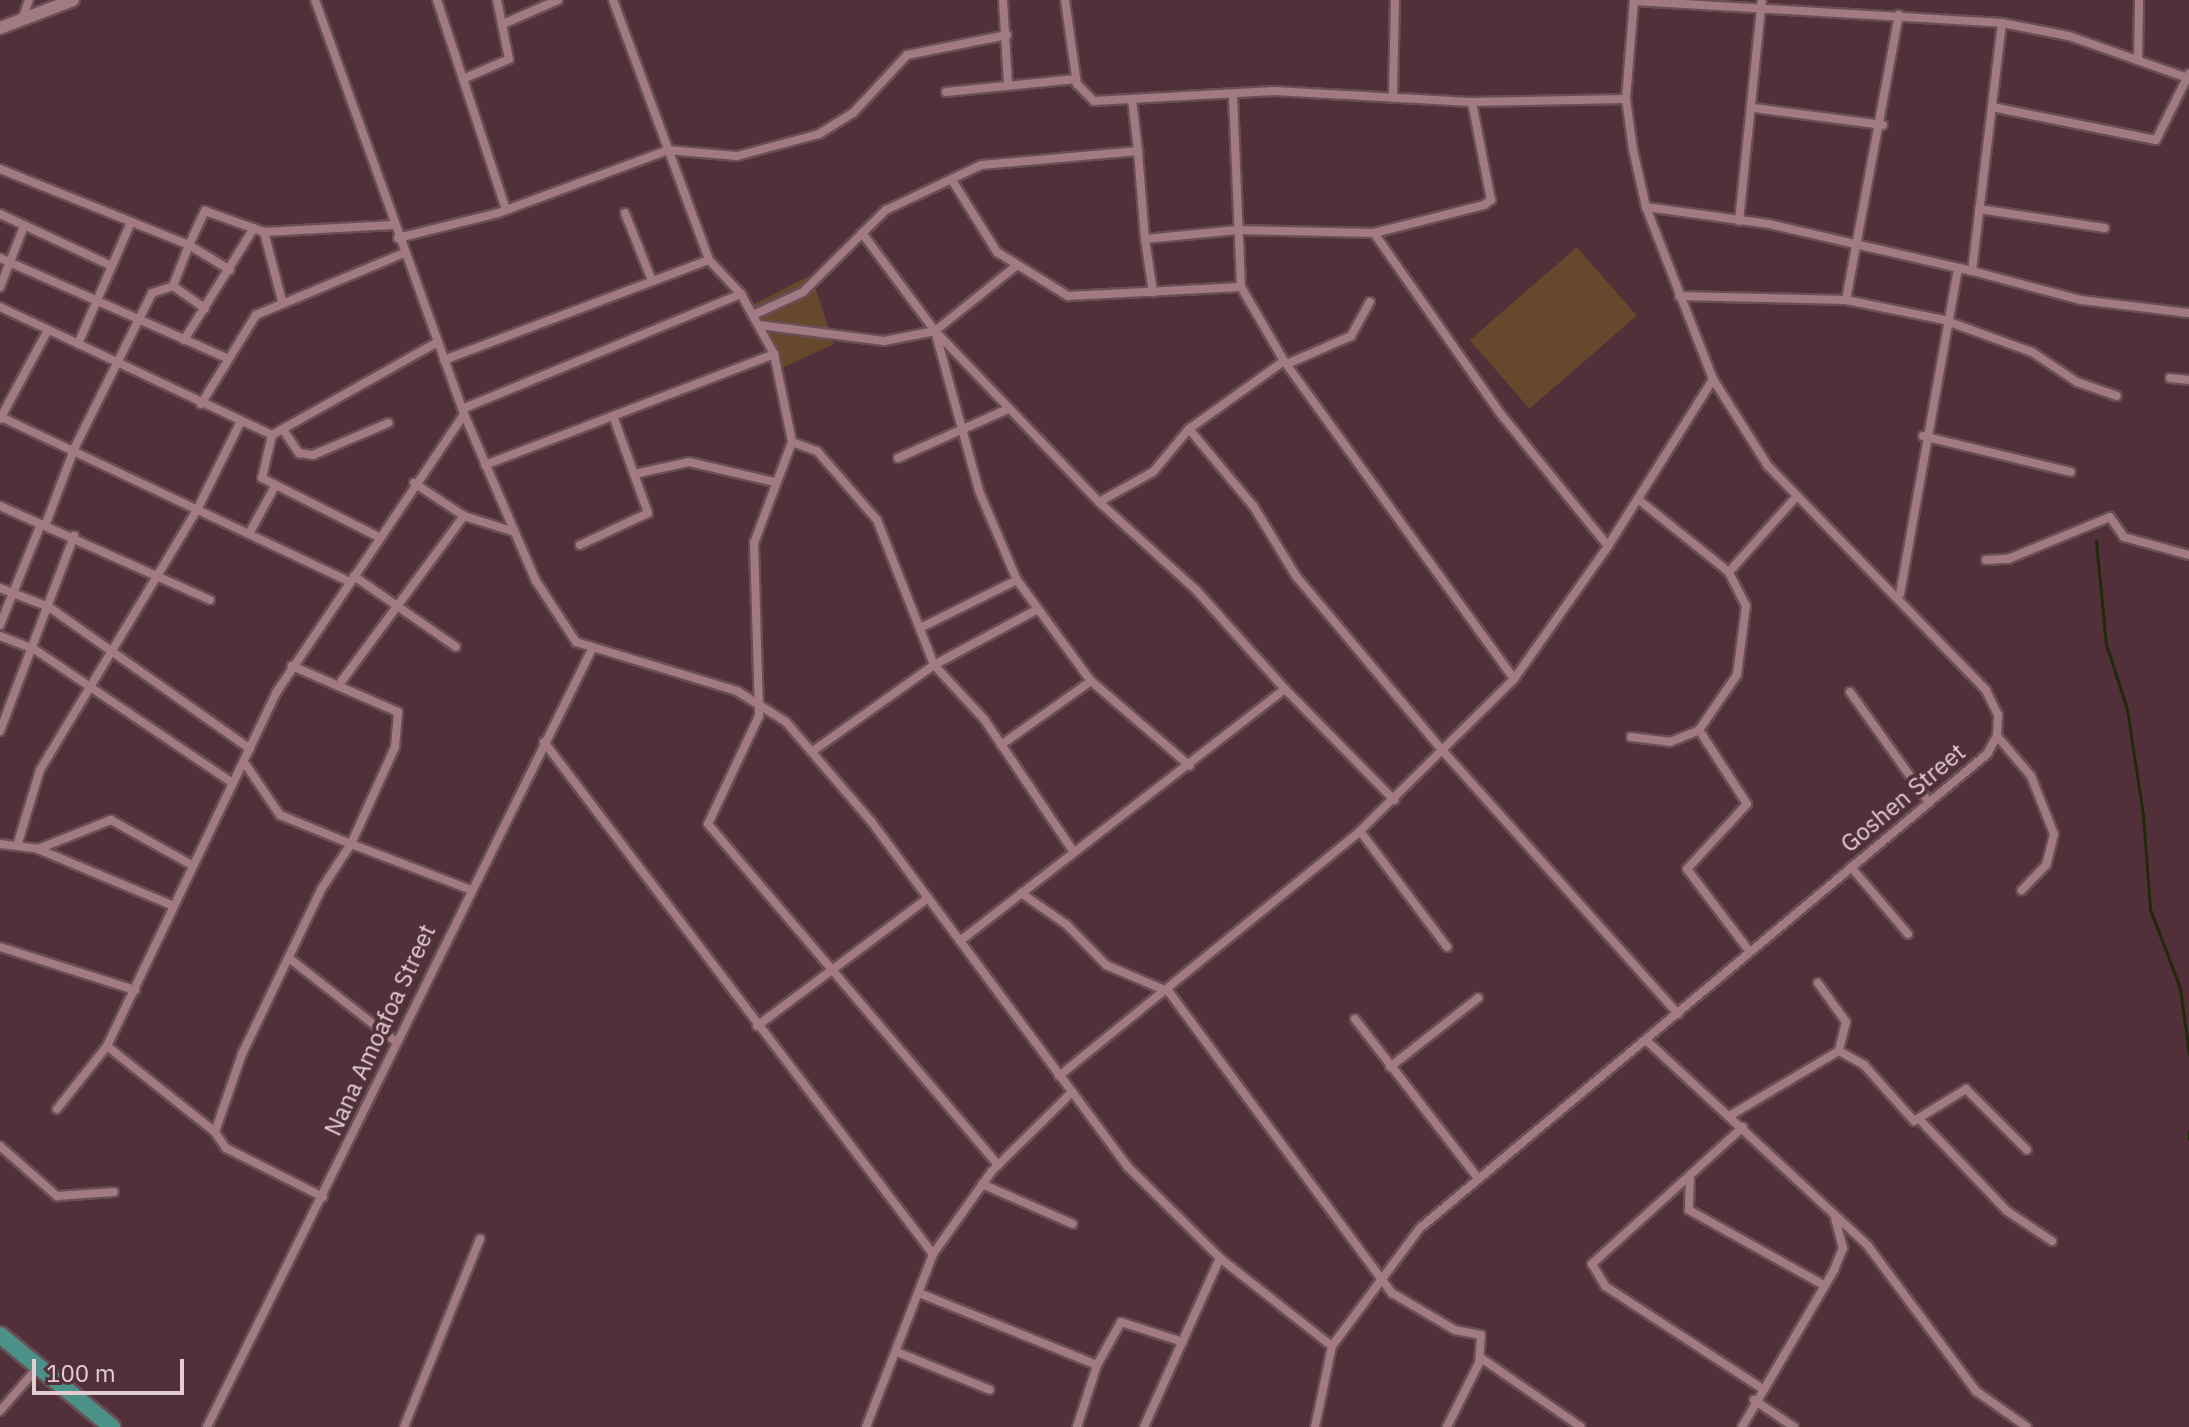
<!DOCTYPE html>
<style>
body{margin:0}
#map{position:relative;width:2189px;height:1427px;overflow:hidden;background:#523039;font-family:"IBM Plex Sans",sans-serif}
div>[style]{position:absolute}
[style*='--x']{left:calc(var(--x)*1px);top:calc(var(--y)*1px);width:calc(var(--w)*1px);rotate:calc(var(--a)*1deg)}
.green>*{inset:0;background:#67482c;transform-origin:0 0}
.stream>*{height:3px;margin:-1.5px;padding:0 1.5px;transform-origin:1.5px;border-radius:1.5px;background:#212909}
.roads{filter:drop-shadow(2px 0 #6a4e55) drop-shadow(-2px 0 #6a4e55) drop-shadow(0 2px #6a4e55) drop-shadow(0 -2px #6a4e55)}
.minor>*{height:8px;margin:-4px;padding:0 4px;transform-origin:4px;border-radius:4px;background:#a27a83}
.tertiary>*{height:12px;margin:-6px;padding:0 6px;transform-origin:6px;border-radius:6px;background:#a27a83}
.trunk>*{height:16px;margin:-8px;padding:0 8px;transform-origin:8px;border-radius:8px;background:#4c9188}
span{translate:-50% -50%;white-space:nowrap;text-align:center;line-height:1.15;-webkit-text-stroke:8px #523039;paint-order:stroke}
.street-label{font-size:24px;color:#e3cdd2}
.scale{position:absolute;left:32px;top:1359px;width:152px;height:36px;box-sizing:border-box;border:4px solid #e3cdd2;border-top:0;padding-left:10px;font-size:24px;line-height:28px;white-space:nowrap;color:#e3cdd2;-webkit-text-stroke:6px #523039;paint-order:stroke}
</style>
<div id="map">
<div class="green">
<i style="left:1577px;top:247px;width:91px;height:142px;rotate:49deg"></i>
<i style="clip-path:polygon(811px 275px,834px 344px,778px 370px,752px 305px)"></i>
</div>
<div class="stream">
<i style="--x:2096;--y:541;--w:103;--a:84.5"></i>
<i style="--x:2106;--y:644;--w:68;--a:72.1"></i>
<i style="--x:2127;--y:709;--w:107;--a:81.4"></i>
<i style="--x:2143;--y:815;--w:94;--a:85.7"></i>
<i style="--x:2150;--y:909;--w:85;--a:69.2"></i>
<i style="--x:2180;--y:988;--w:67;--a:82.2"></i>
<i style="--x:2189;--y:1131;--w:8;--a:90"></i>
</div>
<div class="roads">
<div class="minor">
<i style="--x:315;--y:0;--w:440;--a:70.2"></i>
<i style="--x:464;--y:414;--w:182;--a:66.7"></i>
<i style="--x:536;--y:581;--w:73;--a:56.7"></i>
<i style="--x:576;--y:642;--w:168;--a:16.9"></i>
<i style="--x:737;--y:691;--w:58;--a:32.3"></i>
<i style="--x:786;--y:722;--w:130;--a:49.4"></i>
<i style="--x:871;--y:821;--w:430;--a:53.4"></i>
<i style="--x:1127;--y:1166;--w:131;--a:44.7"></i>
<i style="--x:1220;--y:1258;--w:142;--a:38.2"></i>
<i style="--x:437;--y:0;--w:218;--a:71.8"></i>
<i style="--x:613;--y:0;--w:277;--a:69.7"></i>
<i style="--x:709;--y:260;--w:47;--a:46.7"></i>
<i style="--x:741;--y:294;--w:68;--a:61.2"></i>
<i style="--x:774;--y:354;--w:90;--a:78.4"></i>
<i style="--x:792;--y:442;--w:108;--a:110.6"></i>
<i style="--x:754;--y:543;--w:173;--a:88.3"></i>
<i style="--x:759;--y:716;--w:119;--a:115.3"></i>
<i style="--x:708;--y:824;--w:448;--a:49.6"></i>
<i style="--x:1003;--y:0;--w:84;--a:86.6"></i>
<i style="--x:1065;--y:0;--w:85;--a:81.9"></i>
<i style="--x:1077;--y:84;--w:24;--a:45"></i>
<i style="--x:1094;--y:101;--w:180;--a:-3.2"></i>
<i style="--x:1274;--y:91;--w:198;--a:3.2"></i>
<i style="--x:1472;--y:102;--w:154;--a:-1.1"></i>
<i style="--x:1634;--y:1;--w:369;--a:3.4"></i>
<i style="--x:2002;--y:23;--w:250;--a:96.9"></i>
<i style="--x:1972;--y:271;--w:208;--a:-167"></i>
<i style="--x:1769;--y:224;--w:124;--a:-172.1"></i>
<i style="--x:23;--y:17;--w:18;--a:-71"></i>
<i style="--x:2002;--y:23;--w:68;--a:11"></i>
<i style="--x:2069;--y:36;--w:123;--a:19.5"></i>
<i style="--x:503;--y:24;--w:60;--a:-23.6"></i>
<i style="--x:2138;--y:60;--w:60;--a:-89"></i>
<i style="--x:463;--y:79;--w:50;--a:-23.5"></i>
<i style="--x:509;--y:59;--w:60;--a:-101.5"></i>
<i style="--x:946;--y:92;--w:131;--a:-5.7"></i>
<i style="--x:1393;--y:95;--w:95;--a:-88.8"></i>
<i style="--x:1132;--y:99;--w:52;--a:83.4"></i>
<i style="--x:1992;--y:107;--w:167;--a:11.4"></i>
<i style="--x:2156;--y:140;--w:74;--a:-63.4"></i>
<i style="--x:1754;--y:108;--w:130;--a:7.5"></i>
<i style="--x:0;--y:169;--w:204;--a:21.9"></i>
<i style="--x:189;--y:245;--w:38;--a:-65"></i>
<i style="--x:205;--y:211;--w:63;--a:19.6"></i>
<i style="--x:264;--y:232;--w:130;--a:-3.1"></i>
<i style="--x:952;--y:180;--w:85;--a:58"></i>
<i style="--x:997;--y:252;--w:84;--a:31.8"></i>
<i style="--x:1068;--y:296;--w:173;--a:-3"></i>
<i style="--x:1241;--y:287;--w:193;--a:-92.4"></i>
<i style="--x:1979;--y:209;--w:127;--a:8.6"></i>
<i style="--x:625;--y:213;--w:73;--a:68.3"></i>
<i style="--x:0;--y:214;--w:123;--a:24.9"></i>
<i style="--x:1739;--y:221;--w:222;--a:-84.1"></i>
<i style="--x:264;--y:232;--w:71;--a:75.4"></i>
<i style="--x:862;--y:233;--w:122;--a:53.3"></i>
<i style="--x:935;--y:331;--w:237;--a:46.2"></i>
<i style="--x:1099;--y:502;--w:62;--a:-29.1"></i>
<i style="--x:1153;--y:472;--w:56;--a:-50.1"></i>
<i style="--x:398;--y:238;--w:103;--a:-14"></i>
<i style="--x:498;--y:213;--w:181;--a:-20.3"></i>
<i style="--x:668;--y:150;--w:69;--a:5"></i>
<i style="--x:737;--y:156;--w:85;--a:-15"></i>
<i style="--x:819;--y:134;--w:40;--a:-32"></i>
<i style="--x:853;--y:113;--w:79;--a:-47"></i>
<i style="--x:907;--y:55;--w:102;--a:-11.3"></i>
<i style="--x:1145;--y:239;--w:54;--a:81.4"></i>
<i style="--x:0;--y:258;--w:248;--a:23.8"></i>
<i style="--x:1972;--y:271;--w:113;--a:14.9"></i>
<i style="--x:2081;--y:300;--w:109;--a:6.9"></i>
<i style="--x:173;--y:286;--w:39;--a:35"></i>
<i style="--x:0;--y:287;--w:66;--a:-68.5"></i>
<i style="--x:1241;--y:287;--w:86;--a:59.8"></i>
<i style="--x:1284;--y:361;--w:117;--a:144.4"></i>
<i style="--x:1189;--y:429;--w:102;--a:50.2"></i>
<i style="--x:1254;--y:507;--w:81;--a:58.7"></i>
<i style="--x:1296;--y:576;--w:227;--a:50"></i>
<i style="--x:1442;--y:750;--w:101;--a:-44.6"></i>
<i style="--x:1679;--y:296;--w:167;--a:1.4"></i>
<i style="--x:1846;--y:300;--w:100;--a:11.5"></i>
<i style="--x:1944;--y:320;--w:94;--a:20"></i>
<i style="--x:2032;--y:352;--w:54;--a:33.7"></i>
<i style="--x:2077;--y:382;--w:42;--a:19.3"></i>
<i style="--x:1846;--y:300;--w:290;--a:-79.5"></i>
<i style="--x:0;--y:307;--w:301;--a:25.2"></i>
<i style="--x:272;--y:435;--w:190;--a:-29.3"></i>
<i style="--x:753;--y:315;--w:55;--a:-24.7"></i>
<i style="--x:803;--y:292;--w:117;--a:-44.7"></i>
<i style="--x:886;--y:210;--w:105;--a:-25.3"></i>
<i style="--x:981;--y:165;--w:158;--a:-5.1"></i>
<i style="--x:1138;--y:151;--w:88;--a:85.5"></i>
<i style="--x:1145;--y:239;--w:92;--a:-5.6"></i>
<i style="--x:1237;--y:230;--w:137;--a:1.3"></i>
<i style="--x:1374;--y:233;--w:114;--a:-14.3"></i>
<i style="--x:1484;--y:205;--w:9;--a:-36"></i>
<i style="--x:1491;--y:200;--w:100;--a:-101"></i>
<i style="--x:759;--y:325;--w:126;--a:7.3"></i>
<i style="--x:884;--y:341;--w:52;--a:-11.1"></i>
<i style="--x:935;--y:331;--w:104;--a:-38.7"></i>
<i style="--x:935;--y:331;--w:166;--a:74.6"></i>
<i style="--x:979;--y:491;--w:97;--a:66.9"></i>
<i style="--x:1017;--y:580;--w:125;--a:53.8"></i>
<i style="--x:1091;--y:681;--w:130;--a:40.6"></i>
<i style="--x:184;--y:340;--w:132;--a:-58"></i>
<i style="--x:78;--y:344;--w:133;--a:-66.5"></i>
<i style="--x:444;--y:360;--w:283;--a:-20.7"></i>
<i style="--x:1284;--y:361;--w:392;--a:54.1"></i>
<i style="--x:1514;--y:679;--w:163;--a:-54.7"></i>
<i style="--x:1608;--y:546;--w:171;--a:-129.1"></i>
<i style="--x:1500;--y:413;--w:220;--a:-125"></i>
<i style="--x:1287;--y:364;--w:70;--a:-23.6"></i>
<i style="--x:1351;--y:336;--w:39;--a:-61"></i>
<i style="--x:2170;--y:378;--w:19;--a:6"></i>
<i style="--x:201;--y:404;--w:105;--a:-58.3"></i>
<i style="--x:256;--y:315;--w:160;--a:-22.7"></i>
<i style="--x:462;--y:409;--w:302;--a:-22.4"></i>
<i style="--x:1;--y:417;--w:386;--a:25.3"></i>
<i style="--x:0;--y:419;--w:101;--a:-61.7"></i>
<i style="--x:284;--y:431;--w:27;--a:56"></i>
<i style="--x:299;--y:453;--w:14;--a:8"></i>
<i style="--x:313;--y:455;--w:82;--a:-23.1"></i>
<i style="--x:272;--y:435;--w:44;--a:103.1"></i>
<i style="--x:262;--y:478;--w:131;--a:26.8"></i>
<i style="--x:1923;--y:436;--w:152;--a:13.7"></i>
<i style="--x:792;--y:442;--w:27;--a:20"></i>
<i style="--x:817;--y:451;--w:91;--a:49"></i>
<i style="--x:877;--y:520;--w:156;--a:68.5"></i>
<i style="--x:934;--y:665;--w:74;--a:47.2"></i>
<i style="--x:984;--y:719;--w:159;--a:56"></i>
<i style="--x:898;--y:458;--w:118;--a:-24"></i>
<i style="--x:485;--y:465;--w:310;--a:-21"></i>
<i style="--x:634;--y:474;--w:56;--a:-12.3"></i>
<i style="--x:689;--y:462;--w:87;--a:13.2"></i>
<i style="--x:414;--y:483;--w:60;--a:33.4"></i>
<i style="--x:464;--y:516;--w:50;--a:17.4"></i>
<i style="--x:1639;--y:500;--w:115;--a:38.7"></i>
<i style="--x:1729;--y:572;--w:101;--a:-48.2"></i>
<i style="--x:1099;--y:502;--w:132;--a:42.2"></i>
<i style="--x:1197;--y:591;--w:132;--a:48.1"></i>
<i style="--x:0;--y:506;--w:230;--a:24.1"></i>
<i style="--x:45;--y:526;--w:85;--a:-69.2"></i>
<i style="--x:75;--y:447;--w:172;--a:-63.4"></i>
<i style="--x:152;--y:293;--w:22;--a:-18"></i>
<i style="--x:173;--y:286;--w:44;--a:-68.7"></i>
<i style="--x:189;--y:245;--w:48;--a:31.4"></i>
<i style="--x:250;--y:532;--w:50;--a:-61.4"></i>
<i style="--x:580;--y:545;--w:75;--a:-25.2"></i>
<i style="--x:648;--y:513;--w:103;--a:-109.8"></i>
<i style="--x:1608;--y:546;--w:197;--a:-57.8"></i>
<i style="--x:1986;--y:560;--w:22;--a:-3"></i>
<i style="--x:2008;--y:559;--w:110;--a:-22.4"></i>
<i style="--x:2110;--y:517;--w:24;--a:55"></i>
<i style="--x:2124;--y:537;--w:67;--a:15.5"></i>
<i style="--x:354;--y:576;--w:124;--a:34.8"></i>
<i style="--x:0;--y:588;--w:53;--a:21.2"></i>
<i style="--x:49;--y:607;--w:246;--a:35.2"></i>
<i style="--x:1900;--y:594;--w:331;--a:-79.9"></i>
<i style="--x:0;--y:625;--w:109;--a:-67.9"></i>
<i style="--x:920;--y:628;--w:108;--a:-26.3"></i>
<i style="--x:0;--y:636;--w:36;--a:21"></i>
<i style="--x:34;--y:649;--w:240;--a:34"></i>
<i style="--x:341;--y:682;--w:207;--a:-53.5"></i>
<i style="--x:1850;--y:692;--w:134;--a:54.4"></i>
<i style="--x:1699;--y:730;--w:88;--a:57"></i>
<i style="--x:1747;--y:804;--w:88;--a:132.7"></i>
<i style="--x:1687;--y:869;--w:104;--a:52.8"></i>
<i style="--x:0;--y:731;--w:209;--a:-69.2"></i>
<i style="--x:1997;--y:736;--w:52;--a:49.6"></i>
<i style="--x:2031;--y:776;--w:62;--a:68.4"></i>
<i style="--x:2054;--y:834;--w:32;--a:104"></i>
<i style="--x:2046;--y:865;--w:35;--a:134"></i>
<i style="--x:1631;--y:737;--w:39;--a:7"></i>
<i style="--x:1670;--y:742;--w:31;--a:-22"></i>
<i style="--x:1699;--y:730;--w:67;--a:-55.4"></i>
<i style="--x:1737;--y:675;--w:70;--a:-82.6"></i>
<i style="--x:1746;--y:606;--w:38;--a:-117"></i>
<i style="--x:544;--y:742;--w:643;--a:52.77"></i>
<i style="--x:933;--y:1254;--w:102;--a:-54.6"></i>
<i style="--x:992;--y:1171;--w:111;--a:-44.6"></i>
<i style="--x:1001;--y:745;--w:110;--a:-35.4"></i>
<i style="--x:813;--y:751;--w:148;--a:-35.4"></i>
<i style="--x:934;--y:665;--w:116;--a:-28.3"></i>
<i style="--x:244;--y:762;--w:64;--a:55.8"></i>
<i style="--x:280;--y:815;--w:77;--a:22.2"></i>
<i style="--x:351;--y:844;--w:107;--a:-65.6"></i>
<i style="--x:395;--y:747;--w:35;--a:-85"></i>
<i style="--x:398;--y:712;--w:116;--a:-156.5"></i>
<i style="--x:1360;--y:831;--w:145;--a:53.1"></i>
<i style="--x:0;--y:844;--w:38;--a:7"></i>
<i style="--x:38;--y:849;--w:79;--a:-21.7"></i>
<i style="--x:111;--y:820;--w:93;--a:29.1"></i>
<i style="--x:17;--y:846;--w:79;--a:-73.2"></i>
<i style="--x:40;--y:770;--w:304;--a:-58.9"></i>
<i style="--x:197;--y:510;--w:97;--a:-63.7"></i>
<i style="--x:38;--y:849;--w:144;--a:22.8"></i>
<i style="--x:1851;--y:867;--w:88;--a:49.6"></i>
<i style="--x:1021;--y:893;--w:56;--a:34.8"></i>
<i style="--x:1067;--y:925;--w:56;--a:45.7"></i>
<i style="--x:1106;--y:965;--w:69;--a:23.2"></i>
<i style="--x:1169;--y:992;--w:375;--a:53.5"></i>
<i style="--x:1392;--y:1293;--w:73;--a:30.4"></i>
<i style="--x:1455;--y:1330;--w:26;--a:11"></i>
<i style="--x:1481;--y:1335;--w:28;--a:94"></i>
<i style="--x:1479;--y:1363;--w:72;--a:116.6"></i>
<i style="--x:960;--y:941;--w:411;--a:-37.8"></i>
<i style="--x:1285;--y:689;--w:156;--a:45.5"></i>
<i style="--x:0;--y:947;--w:142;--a:17.7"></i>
<i style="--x:289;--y:958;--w:136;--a:38.1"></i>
<i style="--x:1818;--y:983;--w:48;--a:54.3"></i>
<i style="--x:1846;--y:1022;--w:30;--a:104"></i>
<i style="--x:1355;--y:1019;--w:201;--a:52.3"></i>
<i style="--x:757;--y:1026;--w:214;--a:-36.8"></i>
<i style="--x:1647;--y:1041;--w:301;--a:42.8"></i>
<i style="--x:1868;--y:1246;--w:181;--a:53.3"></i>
<i style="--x:1976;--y:1391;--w:62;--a:35.2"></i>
<i style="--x:1390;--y:1067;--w:112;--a:-38.1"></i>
<i style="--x:1059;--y:1076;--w:388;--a:-39.1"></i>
<i style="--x:1360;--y:831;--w:115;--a:-44.6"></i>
<i style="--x:1442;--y:750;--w:354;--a:48.2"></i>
<i style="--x:57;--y:1109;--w:80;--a:-51.6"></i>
<i style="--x:1731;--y:1115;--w:126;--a:-30.7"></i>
<i style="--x:1839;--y:1051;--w:29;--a:29"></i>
<i style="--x:1864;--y:1065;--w:75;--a:48.2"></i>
<i style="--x:1914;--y:1121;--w:61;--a:-31.6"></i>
<i style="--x:1966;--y:1089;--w:86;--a:45"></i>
<i style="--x:1920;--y:1120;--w:126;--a:46.3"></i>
<i style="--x:2007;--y:1211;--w:54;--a:33.7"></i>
<i style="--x:1743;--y:1127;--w:204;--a:137.8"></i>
<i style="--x:1592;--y:1264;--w:26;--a:59"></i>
<i style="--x:1605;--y:1286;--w:185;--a:33.1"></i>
<i style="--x:215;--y:1132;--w:83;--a:-70.9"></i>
<i style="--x:242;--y:1054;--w:184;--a:-64.3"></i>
<i style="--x:322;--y:888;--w:53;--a:-56.6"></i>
<i style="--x:351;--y:844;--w:126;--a:20.9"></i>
<i style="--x:0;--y:1146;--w:76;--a:41.3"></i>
<i style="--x:57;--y:1196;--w:57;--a:-4"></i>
<i style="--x:1690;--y:1178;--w:32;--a:92"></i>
<i style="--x:1689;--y:1210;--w:154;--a:29.1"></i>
<i style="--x:982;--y:1184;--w:99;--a:23.7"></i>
<i style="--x:323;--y:1197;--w:109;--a:-153.2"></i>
<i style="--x:226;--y:1148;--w:19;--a:-125"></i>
<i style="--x:215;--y:1132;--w:138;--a:-141.5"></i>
<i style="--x:107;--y:1046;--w:391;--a:-64.4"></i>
<i style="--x:276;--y:693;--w:336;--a:-56"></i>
<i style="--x:919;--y:1293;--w:192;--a:22"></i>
<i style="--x:897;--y:1352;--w:100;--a:22.2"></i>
<i style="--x:1481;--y:1358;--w:121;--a:34.6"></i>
<i style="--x:1754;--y:1400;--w:48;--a:34"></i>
<i style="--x:0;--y:1411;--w:60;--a:-49.1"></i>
<i style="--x:207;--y:1427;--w:866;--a:-63.67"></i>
<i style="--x:404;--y:1427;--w:203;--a:-68"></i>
<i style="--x:866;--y:1427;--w:186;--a:-68.8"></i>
<i style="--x:1077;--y:1427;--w:65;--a:-72.1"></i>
<i style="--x:1097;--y:1365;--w:49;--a:-60.8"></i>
<i style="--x:1121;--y:1322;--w:65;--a:17.9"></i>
<i style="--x:1144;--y:1427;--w:185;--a:-65.8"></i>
<i style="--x:1315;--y:1427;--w:83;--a:-78.1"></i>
<i style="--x:1332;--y:1346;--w:147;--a:-53.3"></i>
<i style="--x:1420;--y:1228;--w:739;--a:-39.89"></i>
<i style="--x:1987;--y:754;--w:21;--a:-61"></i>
<i style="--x:1997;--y:736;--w:21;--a:-87"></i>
<i style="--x:1998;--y:715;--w:28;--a:-116"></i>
<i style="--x:1986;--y:690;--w:313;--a:-134.2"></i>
<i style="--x:1768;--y:466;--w:103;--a:-122.3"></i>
<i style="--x:1713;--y:379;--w:185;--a:-111.3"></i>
<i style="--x:1646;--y:207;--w:58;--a:-102.8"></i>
<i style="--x:1633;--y:150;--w:51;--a:-97.8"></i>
<i style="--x:1626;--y:99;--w:99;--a:-85.4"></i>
<i style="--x:1742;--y:1427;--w:182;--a:-59.6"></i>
<i style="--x:1834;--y:1270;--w:24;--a:-68"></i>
<i style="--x:1843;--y:1248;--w:31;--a:-105"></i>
</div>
<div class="tertiary">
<i style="--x:0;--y:28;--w:78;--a:-21"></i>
</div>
<div class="trunk">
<i style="--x:0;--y:1335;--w:145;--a:39.4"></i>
</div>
</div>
<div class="street-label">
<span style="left:1903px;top:798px;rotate:-40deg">Goshen Street</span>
<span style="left:380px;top:1030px;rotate:-65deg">Nana Amoafoa Street</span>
</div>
<div class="scale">100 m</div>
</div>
